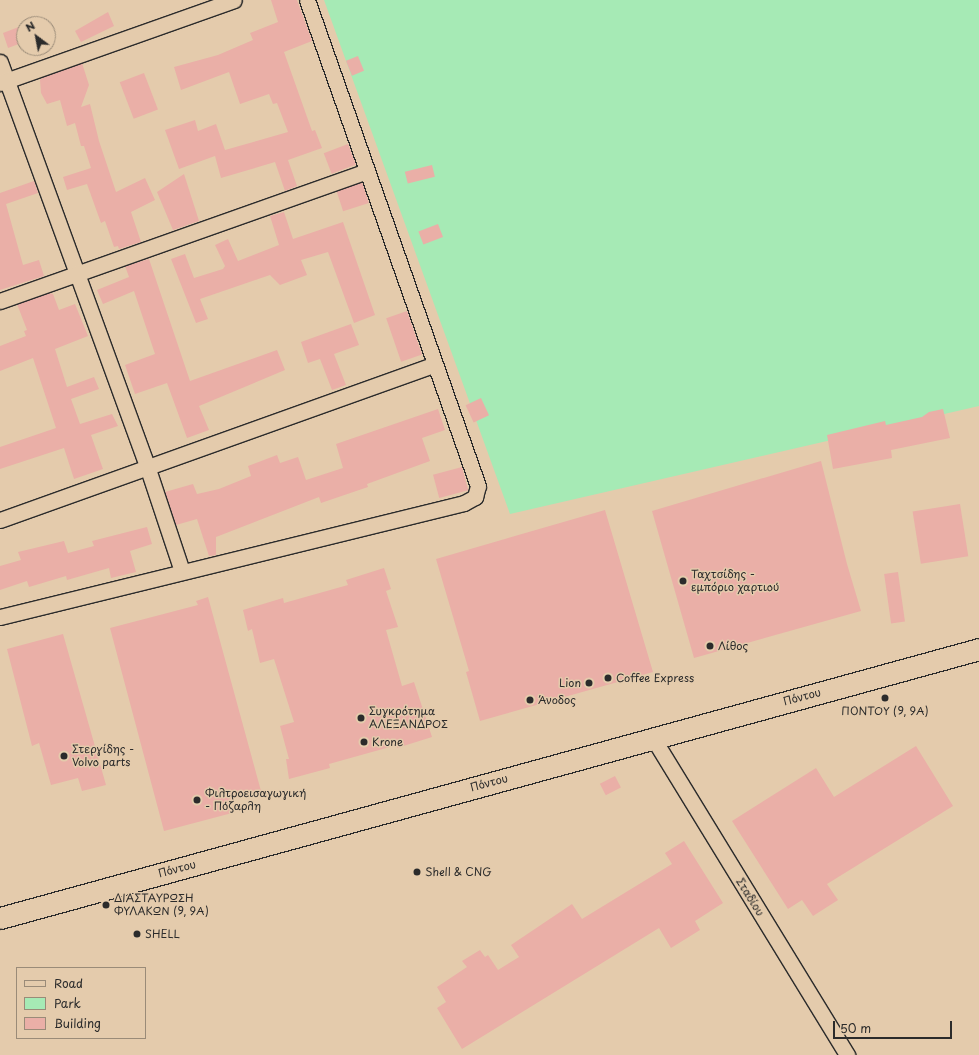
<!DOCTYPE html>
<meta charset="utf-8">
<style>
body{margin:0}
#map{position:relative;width:979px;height:1055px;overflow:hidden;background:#e4cbac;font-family:"Playpen Sans",sans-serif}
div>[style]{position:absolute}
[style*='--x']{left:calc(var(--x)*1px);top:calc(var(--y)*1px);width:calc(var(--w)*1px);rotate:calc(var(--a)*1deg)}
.green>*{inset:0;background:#a6eab5}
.building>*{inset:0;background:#eaafa7;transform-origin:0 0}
.roads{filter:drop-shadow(1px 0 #2b2b2b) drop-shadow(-1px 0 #2b2b2b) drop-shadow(0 1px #2b2b2b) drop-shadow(0 -1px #2b2b2b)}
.street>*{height:15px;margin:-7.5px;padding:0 7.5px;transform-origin:7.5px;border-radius:7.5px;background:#e4cbac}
.secondary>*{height:21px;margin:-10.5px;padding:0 10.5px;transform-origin:10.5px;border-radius:10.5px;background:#e4cbac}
.dots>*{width:11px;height:11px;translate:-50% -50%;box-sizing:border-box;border:2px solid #e4cbac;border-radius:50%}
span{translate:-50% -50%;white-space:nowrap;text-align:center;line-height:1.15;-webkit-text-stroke:3px #e4cbac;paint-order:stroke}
.poi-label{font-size:11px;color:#2b2b2b}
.left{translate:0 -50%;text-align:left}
.right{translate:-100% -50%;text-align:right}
.street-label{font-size:11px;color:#2b2b2b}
.legend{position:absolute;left:16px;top:967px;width:130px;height:72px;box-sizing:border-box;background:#e4cbac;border:1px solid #9a8b78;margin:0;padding:5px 7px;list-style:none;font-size:12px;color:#2b2b2b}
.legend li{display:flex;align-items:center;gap:8px;height:20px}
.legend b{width:20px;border:1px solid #9a8b78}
.north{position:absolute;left:16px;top:16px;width:40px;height:40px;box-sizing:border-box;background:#e4cbac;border:1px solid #9a8b78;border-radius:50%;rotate:328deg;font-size:11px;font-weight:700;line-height:16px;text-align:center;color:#2b2b2b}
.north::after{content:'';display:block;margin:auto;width:14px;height:18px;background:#2b2b2b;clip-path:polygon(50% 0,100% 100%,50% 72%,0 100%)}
.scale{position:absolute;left:833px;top:1021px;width:119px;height:18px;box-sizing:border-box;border:2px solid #2b2b2b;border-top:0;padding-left:5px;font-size:12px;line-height:14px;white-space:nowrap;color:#2b2b2b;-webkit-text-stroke:3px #e4cbac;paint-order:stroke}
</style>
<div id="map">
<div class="green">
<i style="clip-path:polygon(324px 0,979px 0,979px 406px,510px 514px)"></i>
</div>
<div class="building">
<i style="clip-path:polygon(271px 0,297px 0,312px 41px,284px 52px,312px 131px,315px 130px,322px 148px,288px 160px,297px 186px,285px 191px,275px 162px,221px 178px,215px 156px,179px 169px,165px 130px,195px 120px,198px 131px,216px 124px,225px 150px,288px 132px,277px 103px,273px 104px,269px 94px,240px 104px,229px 72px,181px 90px,174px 67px,218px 55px,253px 40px,250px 33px,278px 22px)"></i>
<i style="clip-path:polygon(108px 12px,114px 26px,81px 42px,75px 31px)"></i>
<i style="clip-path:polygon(24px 25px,24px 42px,8px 48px,3px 33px)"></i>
<i style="left:358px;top:56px;width:16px;height:13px;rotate:68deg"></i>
<i style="clip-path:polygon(82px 63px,89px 85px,81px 107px,90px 104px,99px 141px,116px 192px,145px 178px,155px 200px,131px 212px,141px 242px,119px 249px,118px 246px,114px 247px,105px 221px,101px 223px,87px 184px,67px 190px,63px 177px,91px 168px,84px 146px,81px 146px,75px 123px,67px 126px,60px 100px,47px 104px,41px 93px,40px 80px,43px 77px)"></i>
<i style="left:144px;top:73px;width:39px;height:26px;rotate:69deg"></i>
<i style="left:348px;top:144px;width:22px;height:26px;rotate:69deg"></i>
<i style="left:432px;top:165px;width:12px;height:28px;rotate:76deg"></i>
<i style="clip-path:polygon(184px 174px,199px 221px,173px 230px,157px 192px)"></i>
<i style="clip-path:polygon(34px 181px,38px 193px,6px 204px,23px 265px,39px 260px,44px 276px,0 290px,0 193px)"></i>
<i style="left:362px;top:182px;width:22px;height:27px;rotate:72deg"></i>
<i style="clip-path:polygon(284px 212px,293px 239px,343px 222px,375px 315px,354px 323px,328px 252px,301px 260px,307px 275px,280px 285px,270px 275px,200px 299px,208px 319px,196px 323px,171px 259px,185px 254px,194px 278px,223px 269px,225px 266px,215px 245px,228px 239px,238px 261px,279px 245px,270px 216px)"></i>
<i style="left:438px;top:224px;width:14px;height:21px;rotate:69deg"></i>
<i style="clip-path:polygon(149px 259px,190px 381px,277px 350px,285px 370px,199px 406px,209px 430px,187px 438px,167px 383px,135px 394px,125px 365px,155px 354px,134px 291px,103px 304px,97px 290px,129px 277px,125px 266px)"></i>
<i style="clip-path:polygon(49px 293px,53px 294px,59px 310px,75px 304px,88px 336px,55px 349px,67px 387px,94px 377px,99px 389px,71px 399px,80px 424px,112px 414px,118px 426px,91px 435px,103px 469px,74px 479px,64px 448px,0 469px,0 447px,56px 428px,33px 358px,0 371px,0 346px,26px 336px,24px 331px,27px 330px,17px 304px)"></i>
<i style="left:407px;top:311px;width:46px;height:22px;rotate:71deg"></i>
<i style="clip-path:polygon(351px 324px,359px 345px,334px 354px,346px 385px,332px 390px,320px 359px,308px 363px,301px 342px)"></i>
<i style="left:481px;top:398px;width:19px;height:17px;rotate:65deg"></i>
<i style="clip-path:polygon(438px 409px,445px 430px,422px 438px,430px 461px,367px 484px,368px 487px,321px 503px,319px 497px,216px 537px,216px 555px,209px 556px,197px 519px,176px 525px,165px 492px,193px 484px,197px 494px,219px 489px,251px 476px,248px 466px,277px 455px,280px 463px,298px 457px,306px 480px,343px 468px,336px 444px)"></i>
<i style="clip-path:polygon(943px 409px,950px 438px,891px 450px,892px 458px,833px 469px,827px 435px,885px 421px,886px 425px,922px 417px,929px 412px)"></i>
<i style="clip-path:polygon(821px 461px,847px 564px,861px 611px,694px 658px,652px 511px)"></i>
<i style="left:462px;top:467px;width:24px;height:30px;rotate:75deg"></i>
<i style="left:960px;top:504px;width:53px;height:48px;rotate:81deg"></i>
<i style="clip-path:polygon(605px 510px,653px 672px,480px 721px,466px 672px,469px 671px,436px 559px)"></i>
<i style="clip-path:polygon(147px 527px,152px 544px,130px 551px,136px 572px,111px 578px,109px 568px,67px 580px,66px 576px,29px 587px,27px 581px,0 590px,0 566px,21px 560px,18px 552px,64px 541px,68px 553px,94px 546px,92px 541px)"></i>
<i style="clip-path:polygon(384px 568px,391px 589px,386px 591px,398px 627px,386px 630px,402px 686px,414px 682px,432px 737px,397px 748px,397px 745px,329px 764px,330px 768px,289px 779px,286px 759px,289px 759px,280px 726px,294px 722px,274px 659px,260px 663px,252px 629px,248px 631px,243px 610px,283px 598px,284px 603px,348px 585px,346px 580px)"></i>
<i style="left:898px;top:572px;width:50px;height:14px;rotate:82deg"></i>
<i style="clip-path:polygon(208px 597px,261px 791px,228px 800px,232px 813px,164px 831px,110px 628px,198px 605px,196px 601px)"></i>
<i style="clip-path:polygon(63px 634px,106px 785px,82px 791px,78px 778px,51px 785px,39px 743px,32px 746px,7px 649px)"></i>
<i style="clip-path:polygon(916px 746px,953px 806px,827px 884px,838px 900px,813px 916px,802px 900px,788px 909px,732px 821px,816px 768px,834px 797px)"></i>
<i style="left:615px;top:776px;width:13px;height:17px;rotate:63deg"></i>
<i style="clip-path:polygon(684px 841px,723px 903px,695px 921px,700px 930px,671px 948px,659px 928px,462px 1049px,437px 1008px,446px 1002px,437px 987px,467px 967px,462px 961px,480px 950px,485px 957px,488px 955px,498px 970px,519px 957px,511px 945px,572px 904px,582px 919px,672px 864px,665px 853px)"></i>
</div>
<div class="roads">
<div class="street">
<i style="--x:0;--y:62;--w:433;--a:70"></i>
<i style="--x:148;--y:469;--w:108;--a:71.6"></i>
<i style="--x:0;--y:83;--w:248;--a:-19.5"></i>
<i style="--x:0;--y:301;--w:389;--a:-19.5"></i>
<i style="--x:0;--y:520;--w:461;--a:-19.7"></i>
<i style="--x:0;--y:617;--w:478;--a:-13.8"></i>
<i style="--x:464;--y:503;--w:13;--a:-29"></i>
<i style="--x:475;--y:497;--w:11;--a:-75"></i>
<i style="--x:478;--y:486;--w:515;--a:-109.38"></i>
<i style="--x:653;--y:738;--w:372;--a:58.5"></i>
</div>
<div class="secondary">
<i style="--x:0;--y:918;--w:1015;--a:-15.36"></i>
</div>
</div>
<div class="dots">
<i style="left:683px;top:581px;background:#2b2b2b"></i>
<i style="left:710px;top:646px;background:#2b2b2b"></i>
<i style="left:608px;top:678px;background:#2b2b2b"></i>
<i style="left:589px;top:683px;background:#2b2b2b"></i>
<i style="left:885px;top:698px;background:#2b2b2b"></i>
<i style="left:530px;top:700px;background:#2b2b2b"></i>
<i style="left:361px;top:718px;background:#2b2b2b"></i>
<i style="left:364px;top:742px;background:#2b2b2b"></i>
<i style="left:64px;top:756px;background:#2b2b2b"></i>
<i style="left:197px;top:800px;background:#2b2b2b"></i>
<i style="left:417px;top:872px;background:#2b2b2b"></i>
<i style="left:106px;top:905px;background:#2b2b2b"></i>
<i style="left:137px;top:934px;background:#2b2b2b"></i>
</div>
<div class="poi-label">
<span class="left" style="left:691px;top:581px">Ταχτσίδης -<br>εμπόριο χαρτιού</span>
<span class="left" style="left:718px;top:646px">Λίθος</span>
<span class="left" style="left:616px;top:678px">Coffee Express</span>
<span class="right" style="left:581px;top:683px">Lion</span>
<span class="left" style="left:538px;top:700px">Άνοδος</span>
<span style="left:885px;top:711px">ΠΟΝΤΟΥ (9, 9Α)</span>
<span class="left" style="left:369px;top:718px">Συγκρότημα<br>ΑΛΕΞΑΝΔΡΟΣ</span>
<span class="left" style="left:372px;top:742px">Krone</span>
<span class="left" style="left:72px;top:756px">Στεργίδης -<br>Volvo parts</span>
<span class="left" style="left:205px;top:800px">Φιλτροεισαγωγική<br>- Πόζαρλη</span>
<span class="left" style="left:425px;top:872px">Shell &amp; CNG</span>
<span class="left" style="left:114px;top:905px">ΔΙΑΣΤΑΥΡΩΣΗ<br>ΦΥΛΑΚΩΝ (9, 9Α)</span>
<span class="left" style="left:145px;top:934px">SHELL</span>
</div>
<div class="street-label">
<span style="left:802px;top:697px;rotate:-15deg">Πόντου</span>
<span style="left:489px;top:783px;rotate:-15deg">Πόντου</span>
<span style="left:177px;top:869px;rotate:-15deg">Πόντου</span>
<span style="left:750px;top:897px;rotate:58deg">Σταδίου</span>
</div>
<ul class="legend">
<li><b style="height:5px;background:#e4cbac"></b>Road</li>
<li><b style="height:11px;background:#a6eab5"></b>Park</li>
<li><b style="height:11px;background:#eaafa7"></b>Building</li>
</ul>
<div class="north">N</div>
<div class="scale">50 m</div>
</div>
